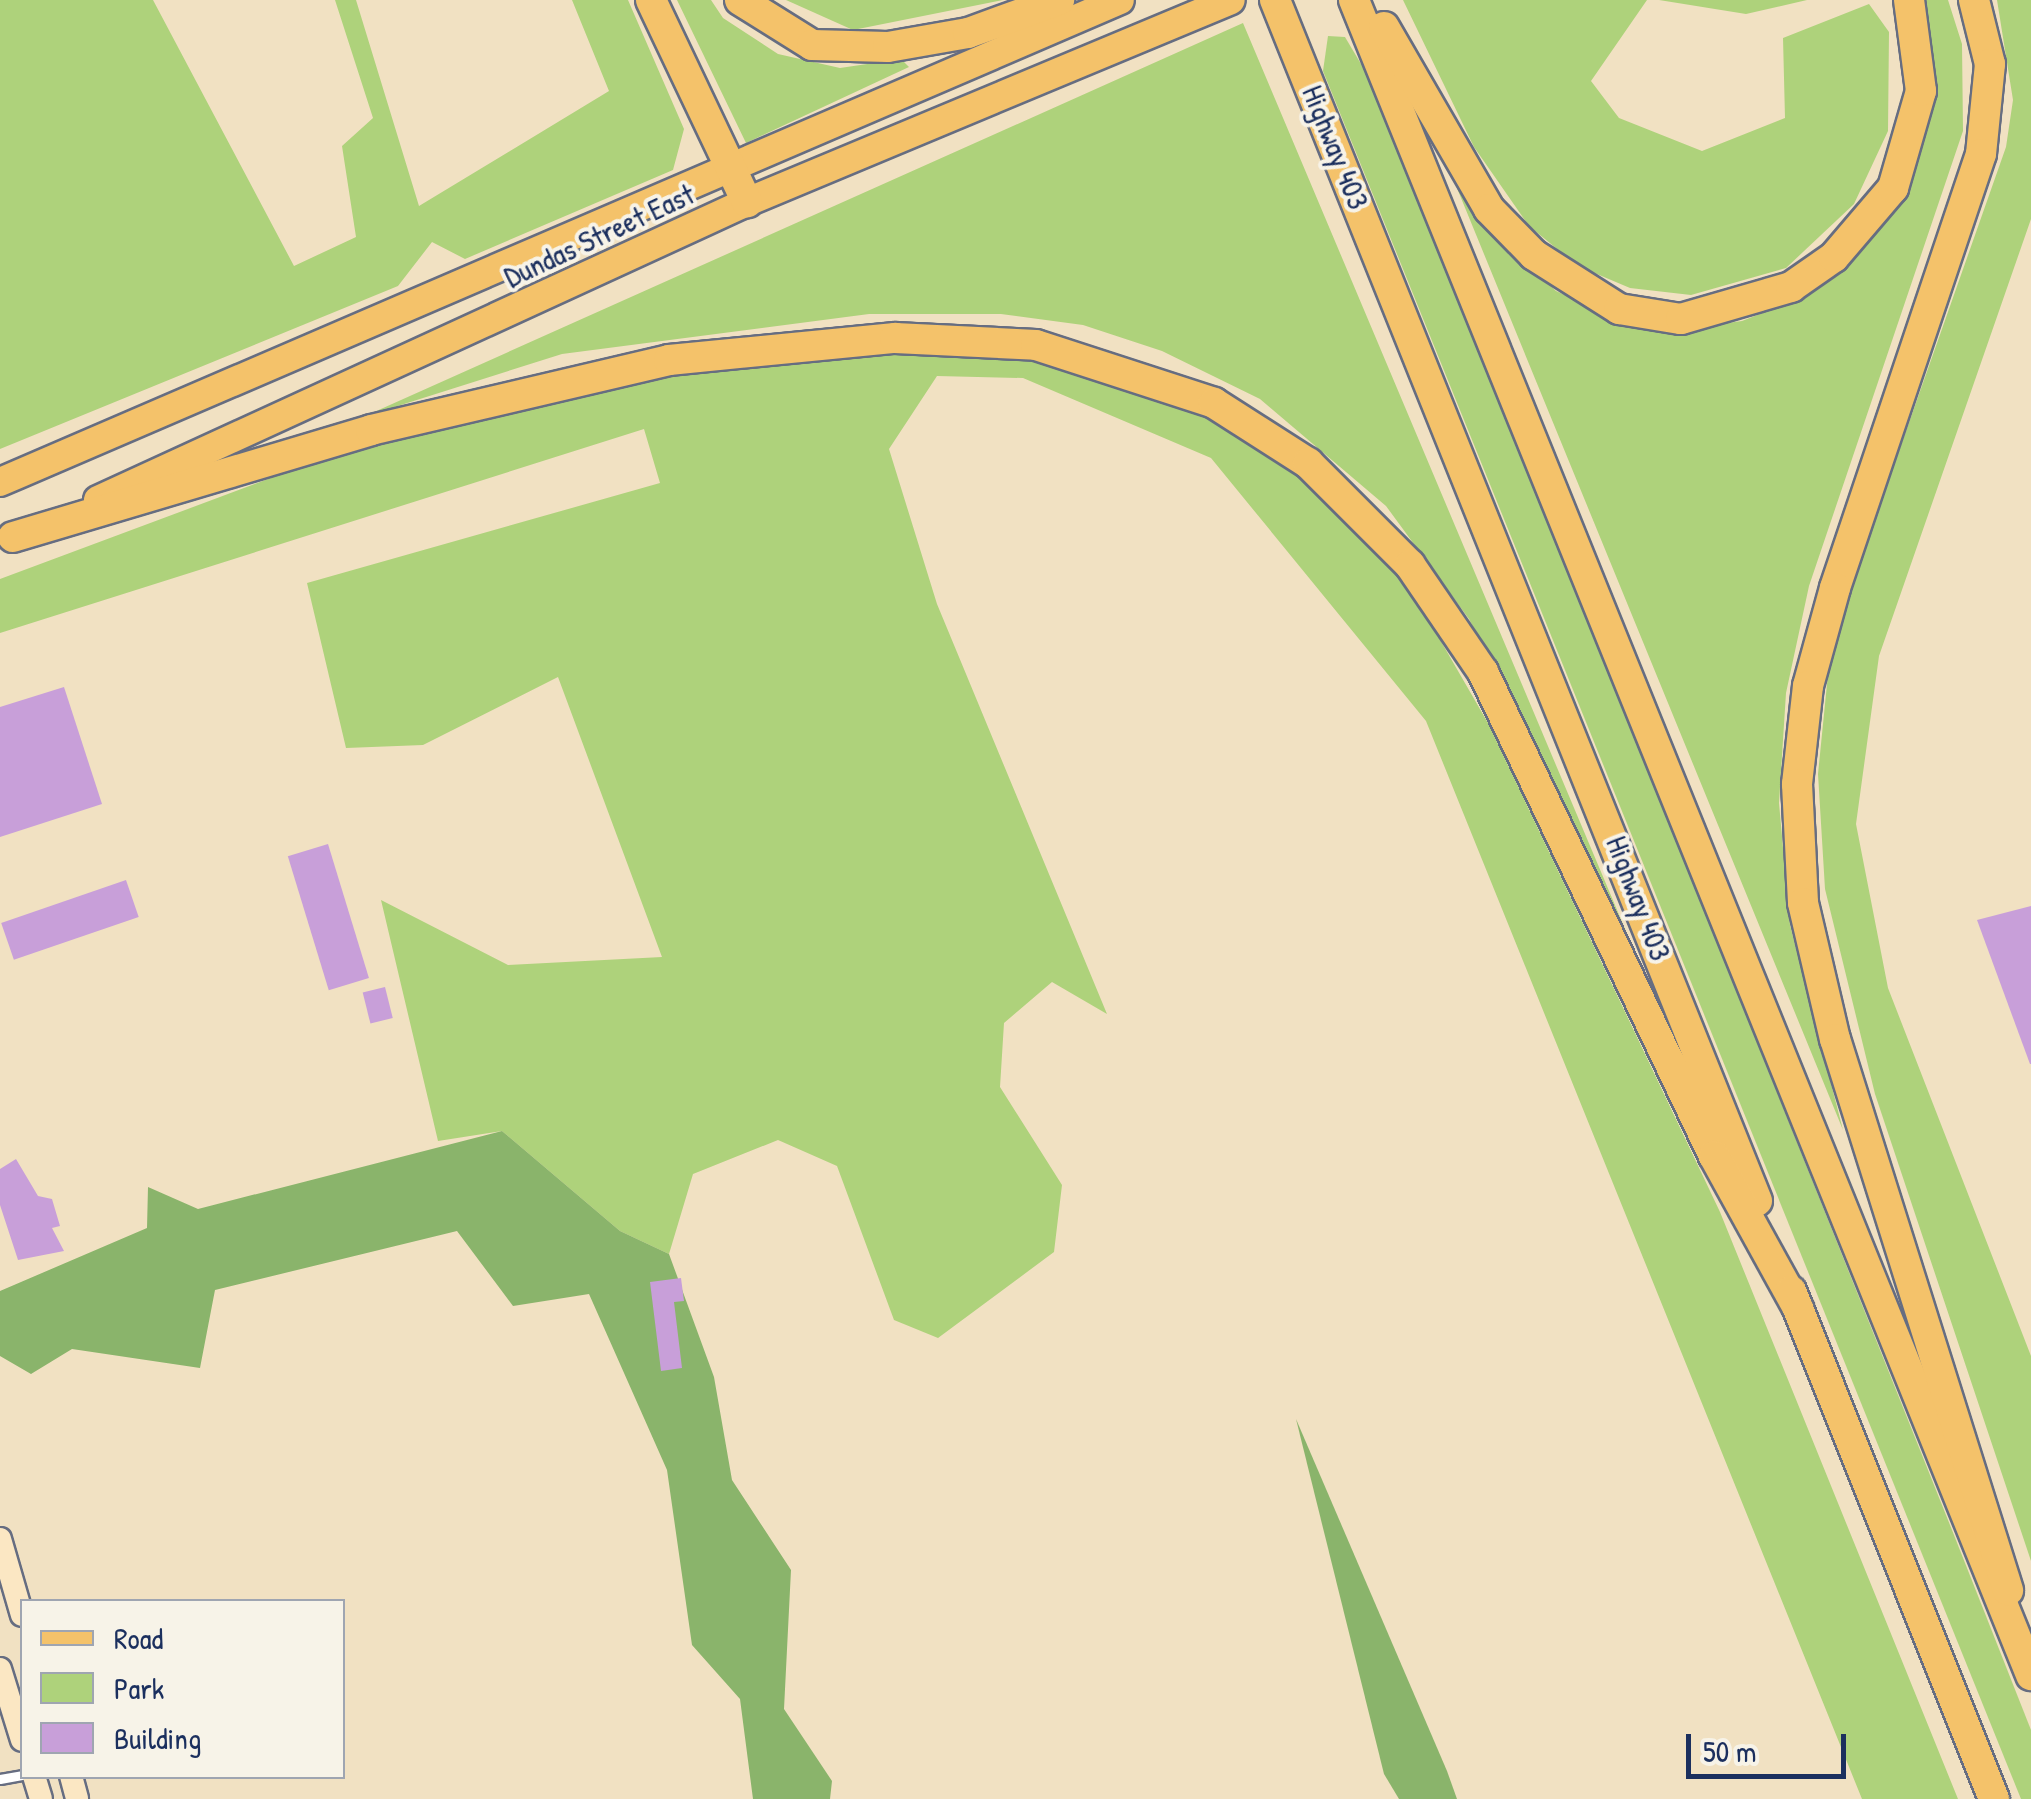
<!DOCTYPE html>
<style>
body{margin:0}
#map{position:relative;width:2031px;height:1799px;overflow:hidden;background:#f1e1c2;font-family:"Patrick Hand",sans-serif}
div>[style]{position:absolute}
[style*='--x']{left:calc(var(--x)*1px);top:calc(var(--y)*1px);width:calc(var(--w)*1px);rotate:calc(var(--a)*1deg)}
.green>*{inset:0;background:#aed27b}
.forest>*{inset:0;background:#8ab46b}
.building>*{inset:0;background:#c89fd9;transform-origin:0 0}
.roads{filter:drop-shadow(2px 0 #666d81) drop-shadow(-2px 0 #666d81) drop-shadow(0 2px #666d81) drop-shadow(0 -2px #666d81)}
.service>*{height:9px;margin:-4.5px;padding:0 4.5px;transform-origin:4.5px;border-radius:4.5px;background:#fff}
.secondary>*{height:22px;margin:-11px;padding:0 11px;transform-origin:11px;border-radius:11px;background:#fbe7c3}
.primary>*{height:28px;margin:-14px;padding:0 14px;transform-origin:14px;border-radius:14px;background:#f4c26a}
.motorway>*{height:30px;margin:-15px;padding:0 15px;transform-origin:15px;border-radius:15px;background:#f4c26a}
span{translate:-50% -50%;white-space:nowrap;text-align:center;line-height:1.15;-webkit-text-stroke:8px #f7f3e8;paint-order:stroke}
.street-label{font-size:30px;color:#1b2f5e}
.legend{position:absolute;left:20px;top:1599px;width:325px;height:180px;box-sizing:border-box;background:#f7f3e8;border:2px solid #9fa5b1;margin:0;padding:12px 18px;list-style:none;font-size:30px;color:#1b2f5e}
.legend li{display:flex;align-items:center;gap:20px;height:50px}
.legend b{width:50px;border:2px solid #9fa5b1}
.scale{position:absolute;left:1686px;top:1734px;width:160px;height:45px;box-sizing:border-box;border:5px solid #1b2f5e;border-top:0;padding-left:12px;font-size:30px;line-height:35px;white-space:nowrap;color:#1b2f5e;-webkit-text-stroke:8px #f7f3e8;paint-order:stroke}
</style>
<div id="map">
<div class="green">
<i style="clip-path:polygon(0 0,153px 0,294px 266px,356px 237px,342px 146px,373px 118px,335px 0,356px 0,419px 206px,609px 91px,572px 0,628px 0,684px 129px,673px 170px,465px 259px,432px 242px,398px 286px,0 449px)"></i>
<i style="clip-path:polygon(677px 0,711px 0,723px 18px,778px 54px,840px 68px,901px 59px,909px 67px,746px 143px)"></i>
<i style="clip-path:polygon(786px 0,1003px 0,853px 30px)"></i>
<i style="clip-path:polygon(1403px 0,1647px 0,1591px 81px,1619px 118px,1702px 151px,1785px 118px,1783px 38px,1869px 4px,1889px 32px,1888px 131px,1854px 204px,1786px 268px,1691px 295px,1630px 288px,1578px 266px,1529px 226px,1474px 147px)"></i>
<i style="clip-path:polygon(1659px 0,1807px 0,1746px 14px)"></i>
<i style="clip-path:polygon(1924px 0,1948px 0,1962px 44px,1963px 131px,1809px 586px,1786px 693px,1779px 803px,1790px 925px,1843px 1130px,1443px 154px,1506px 245px,1556px 291px,1619px 320px,1683px 329px,1742px 321px,1800px 298px,1845px 264px,1907px 189px,1932px 94px)"></i>
<i style="clip-path:polygon(1997px 0,2031px 0,2031px 219px,1879px 656px,1856px 824px,1888px 988px,2031px 1356px,2031px 1561px,1875px 1094px,1825px 889px,1818px 774px,1828px 674px,1854px 579px,2006px 147px,2013px 100px)"></i>
<i style="clip-path:polygon(1243px 23px,1631px 943px,1469px 619px,1386px 506px,1260px 399px,1162px 351px,1083px 325px,1001px 314px,869px 314px,562px 354px,363px 417px)"></i>
<i style="clip-path:polygon(1328px 36px,1345px 37px,1377px 91px,1952px 1530px,2031px 1730px,2031px 1799px,2021px 1799px,1323px 71px)"></i>
<i style="clip-path:polygon(832px 346px,1062px 351px,1253px 429px,1405px 579px,1488px 723px,1720px 1212px,1958px 1799px,1862px 1799px,1426px 721px,1211px 458px,1023px 378px,937px 376px,889px 449px,937px 604px,1107px 1014px,1052px 982px,1004px 1023px,1000px 1087px,1062px 1185px,1054px 1252px,938px 1338px,894px 1320px,837px 1166px,778px 1140px,693px 1174px,669px 1254px,620px 1231px,502px 1131px,438px 1141px,381px 900px,508px 965px,662px 957px,558px 677px,423px 745px,346px 748px,307px 583px,660px 483px,644px 429px,0 633px,0 579px,440px 415px)"></i>
</div>
<div class="forest">
<i style="clip-path:polygon(502px 1131px,620px 1231px,669px 1254px,714px 1377px,732px 1480px,791px 1570px,784px 1709px,832px 1781px,830px 1799px,753px 1799px,740px 1699px,692px 1645px,667px 1470px,589px 1294px,513px 1306px,457px 1231px,215px 1290px,200px 1368px,72px 1349px,31px 1374px,0 1356px,0 1291px,147px 1228px,148px 1187px,198px 1209px)"></i>
<i style="clip-path:polygon(1296px 1419px,1447px 1771px,1457px 1799px,1399px 1799px,1384px 1774px)"></i>
</div>
<div class="building">
<i style="clip-path:polygon(64px 687px,102px 804px,0 837px,0 707px)"></i>
<i style="left:328px;top:844px;width:140px;height:42px;rotate:73deg"></i>
<i style="left:126px;top:880px;width:39px;height:132px;rotate:71deg"></i>
<i style="clip-path:polygon(2031px 906px,2031px 1064px,2030px 1064px,1977px 920px)"></i>
<i style="left:385px;top:987px;width:32px;height:23px;rotate:76deg"></i>
<i style="clip-path:polygon(16px 1159px,38px 1196px,52px 1199px,60px 1226px,52px 1228px,64px 1251px,18px 1260px,0 1205px,0 1169px)"></i>
<i style="clip-path:polygon(681px 1278px,684px 1301px,674px 1302px,682px 1368px,661px 1371px,650px 1282px)"></i>
</div>
<div class="roads">
<div class="service">
<i style="--x:0;--y:1779;--w:22;--a:-10"></i>
</div>
<div class="secondary">
<i style="--x:0;--y:1539;--w:79;--a:73.9"></i>
<i style="--x:0;--y:1669;--w:74;--a:72.8"></i>
<i style="--x:34;--y:1776;--w:24;--a:73"></i>
<i style="--x:71;--y:1776;--w:24;--a:75"></i>
</div>
<div class="primary">
<i style="--x:0;--y:482;--w:1219;--a:-23.28"></i>
<i style="--x:98;--y:500;--w:714;--a:-24.66"></i>
<i style="--x:747;--y:202;--w:524;--a:-22.65"></i>
</div>
<div class="motorway">
<i style="--x:651;--y:0;--w:224;--a:64.6"></i>
<i style="--x:740;--y:0;--w:85;--a:32"></i>
<i style="--x:812;--y:45;--w:76;--a:1.5"></i>
<i style="--x:888;--y:47;--w:81;--a:-9.9"></i>
<i style="--x:968;--y:33;--w:97;--a:-19.9"></i>
<i style="--x:1275;--y:0;--w:1294;--a:68.13"></i>
<i style="--x:1354;--y:0;--w:1807;--a:67.99"></i>
<i style="--x:1974;--y:0;--w:66;--a:76"></i>
<i style="--x:1990;--y:64;--w:90;--a:95.7"></i>
<i style="--x:1981;--y:154;--w:458;--a:108.6"></i>
<i style="--x:1835;--y:588;--w:102;--a:105.4"></i>
<i style="--x:1808;--y:686;--w:99;--a:96.4"></i>
<i style="--x:1797;--y:784;--w:119;--a:87.1"></i>
<i style="--x:1803;--y:903;--w:140;--a:76.8"></i>
<i style="--x:1835;--y:1039;--w:578;--a:72.57"></i>
<i style="--x:1384;--y:27;--w:210;--a:60"></i>
<i style="--x:1489;--y:209;--w:64;--a:45.6"></i>
<i style="--x:1534;--y:255;--w:101;--a:32.4"></i>
<i style="--x:1619;--y:309;--w:63;--a:9.2"></i>
<i style="--x:1681;--y:319;--w:115;--a:-16.2"></i>
<i style="--x:1791;--y:287;--w:52;--a:-34.9"></i>
<i style="--x:1834;--y:257;--w:91;--a:-49.5"></i>
<i style="--x:1893;--y:188;--w:101;--a:-73.9"></i>
<i style="--x:1921;--y:91;--w:92;--a:-97.5"></i>
<i style="--x:13;--y:537;--w:374;--a:-16.6"></i>
<i style="--x:371;--y:430;--w:306;--a:-13.2"></i>
<i style="--x:669;--y:360;--w:227;--a:-5.6"></i>
<i style="--x:895;--y:338;--w:141;--a:2.8"></i>
<i style="--x:1036;--y:345;--w:187;--a:18"></i>
<i style="--x:1214;--y:403;--w:112;--a:32.6"></i>
<i style="--x:1308;--y:463;--w:144;--a:45"></i>
<i style="--x:1410;--y:565;--w:130;--a:55.7"></i>
<i style="--x:1483;--y:672;--w:536;--a:64.49"></i>
<i style="--x:1714;--y:1156;--w:174;--a:61.1"></i>
<i style="--x:1791;--y:1291;--w:547;--a:68.22"></i>
</div>
</div>
<div class="street-label">
<span style="left:1336px;top:147px;rotate:68deg">Highway 403</span>
<span style="left:599px;top:235px;rotate:-25deg">Dundas Street East</span>
<span style="left:1639px;top:898px;rotate:69deg">Highway 403</span>
</div>
<ul class="legend">
<li><b style="height:12px;background:#f4c26a"></b>Road</li>
<li><b style="height:28px;background:#aed27b"></b>Park</li>
<li><b style="height:28px;background:#c89fd9"></b>Building</li>
</ul>
<div class="scale">50 m</div>
</div>
